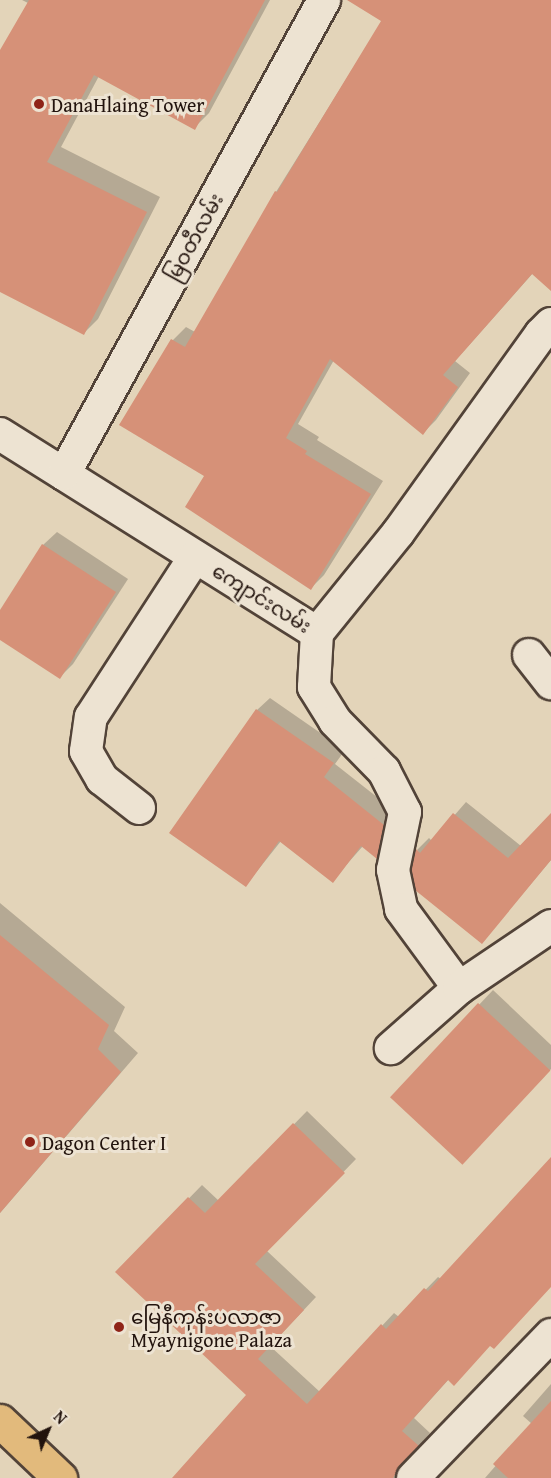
<!DOCTYPE html>
<meta charset="utf-8">
<style>
body{margin:0}
#map{position:relative;width:551px;height:1478px;overflow:hidden;background:#e3d4b9;font-family:"Gentium Book Plus","Noto Sans Myanmar",serif}
div>[style]{position:absolute}
[style*='--x']{left:calc(var(--x)*1px);top:calc(var(--y)*1px);width:calc(var(--w)*1px);rotate:calc(var(--a)*1deg)}
.shadow>*{inset:0;background:#0003}
.building>*{inset:0;background:#d69178;transform-origin:0 0}
.roads{filter:drop-shadow(2px 0 #524338) drop-shadow(-2px 0 #524338) drop-shadow(0 2px #524338) drop-shadow(0 -2px #524338)}
.minor>*{height:32px;margin:-16px;padding:0 16px;transform-origin:16px;border-radius:16px;background:#ede3d2}
.primary>*{height:33px;margin:-16.5px;padding:0 16.5px;transform-origin:16.5px;border-radius:16.5px;background:#e2ba7c}
.dots>*{width:16px;height:16px;translate:-50% -50%;box-sizing:border-box;border:3px solid #ede3d2;border-radius:50%}
span{translate:-50% -50%;white-space:nowrap;text-align:center;line-height:1.15;-webkit-text-stroke:6px #ede3d2;paint-order:stroke}
.poi-label{font-size:20px;color:#22130d}
.left{translate:0 -50%;text-align:left}
.street-label{font-size:20px;color:#22130d}
.north{position:absolute;left:18px;top:1400px;width:60px;height:60px;-webkit-text-stroke:4px #ede3d2;paint-order:stroke;rotate:44deg;font-size:16px;font-weight:700;line-height:24px;text-align:center;color:#22130d}
.north::after{content:'';display:block;margin:auto;width:21px;height:27px;background:#22130d;clip-path:polygon(50% 0,100% 100%,50% 72%,0 100%)}
</style>
<div id="map">
<div class="shadow">
<i style="clip-path:polygon(22px 0,270px 0,209px 113px,194px 128px,99px 76px,61px 147px,160px 197px,98px 319px,84px 333px,0 291px,0 53px,28px 3px)"></i>
<i style="clip-path:polygon(372px 0,551px 0,551px 289px,533px 273px,455px 361px,470px 373px,436px 420px,423px 433px,334px 360px,298px 424px,319px 437px,317px 440px,383px 481px,324px 575px,311px 588px,206px 476px,121px 425px,173px 340px,186px 327px,195px 332px,276px 192px,383px 20px)"></i>
<i style="clip-path:polygon(57px 532px,128px 579px,73px 664px,60px 677px,0 638px,0 612px,43px 545px)"></i>
<i style="clip-path:polygon(270px 698px,345px 750px,335px 764px,396px 812px,389px 845px,377px 857px,363px 846px,332px 881px,281px 841px,246px 885px,171px 833px,257px 710px)"></i>
<i style="clip-path:polygon(466px 802px,521px 846px,551px 815px,551px 860px,482px 942px,417px 850px,429px 838px,432px 841px)"></i>
<i style="clip-path:polygon(0 903px,125px 1007px,114px 1031px,138px 1053px,0 1213px)"></i>
<i style="clip-path:polygon(493px 990px,551px 1045px,551px 1069px,475px 1150px,392px 1097px)"></i>
<i style="clip-path:polygon(307px 1111px,356px 1159px,267px 1251px,316px 1297px,270px 1346px,320px 1392px,394px 1313px,399px 1317px,438px 1277px,441px 1279px,551px 1160px,551px 1286px,491px 1344px,449px 1379px,414px 1418px,430px 1433px,408px 1459px,408px 1469px,412px 1478px,176px 1478px,249px 1395px,117px 1272px,202px 1185px,219px 1201px)"></i>
<i style="clip-path:polygon(551px 1384px,551px 1478px,485px 1478px,532px 1424px,523px 1416px)"></i>
</div>
<div class="building">
<i style="clip-path:polygon(29px 0,265px 0,195px 130px,94px 75px,47px 162px,147px 212px,84px 335px,0 292px,0 50px)"></i>
<i style="clip-path:polygon(347px 0,551px 0,551px 291px,532px 274px,443px 375px,458px 387px,423px 435px,330px 359px,286px 438px,307px 451px,305px 454px,371px 494px,311px 590px,185px 507px,204px 476px,119px 425px,171px 339px,185px 347px,275px 191px,277px 192px,381px 21px)"></i>
<i style="clip-path:polygon(42px 544px,116px 592px,60px 679px,0 640px,0 610px)"></i>
<i style="clip-path:polygon(256px 709px,334px 763px,324px 777px,384px 825px,377px 859px,361px 846px,333px 883px,279px 841px,246px 887px,169px 833px)"></i>
<i style="clip-path:polygon(453px 813px,508px 858px,551px 813px,551px 860px,482px 944px,415px 890px,411px 870px,416px 849px,420px 853px)"></i>
<i style="clip-path:polygon(0 935px,109px 1025px,98px 1049px,121px 1072px,0 1213px)"></i>
<i style="left:478px;top:1003px;width:99px;height:129px;rotate:43deg"></i>
<i style="clip-path:polygon(293px 1123px,345px 1173px,255px 1264px,304px 1310px,258px 1359px,307px 1404px,381px 1324px,386px 1329px,424px 1288px,428px 1291px,551px 1157px,551px 1287px,494px 1349px,490px 1346px,454px 1386px,448px 1380px,402px 1431px,419px 1446px,400px 1466px,393px 1478px,172px 1478px,246px 1395px,115px 1272px,188px 1197px,205px 1213px)"></i>
<i style="clip-path:polygon(551px 1401px,551px 1478px,508px 1478px,493px 1464px)"></i>
</div>
<div class="roads">
<div class="minor">
<i style="--x:0;--y:434;--w:374;--a:32.1"></i>
<i style="--x:317;--y:633;--w:129;--a:-51"></i>
<i style="--x:398;--y:533;--w:245;--a:-54.3"></i>
<i style="--x:541;--y:334;--w:14;--a:-45"></i>
<i style="--x:64;--y:474;--w:541;--a:-61.25"></i>
<i style="--x:317;--y:633;--w:54;--a:93.2"></i>
<i style="--x:314;--y:687;--w:40;--a:58"></i>
<i style="--x:335;--y:721;--w:70;--a:45.6"></i>
<i style="--x:384;--y:771;--w:46;--a:62.9"></i>
<i style="--x:405;--y:812;--w:59;--a:101.7"></i>
<i style="--x:393;--y:870;--w:40;--a:78"></i>
<i style="--x:401;--y:909;--w:98;--a:53.7"></i>
<i style="--x:459;--y:988;--w:91;--a:138.6"></i>
<i style="--x:529;--y:655;--w:36;--a:52"></i>
<i style="--x:139;--y:808;--w:47;--a:-141.9"></i>
<i style="--x:102;--y:779;--w:32;--a:-120"></i>
<i style="--x:86;--y:751;--w:34;--a:-82"></i>
<i style="--x:91;--y:717;--w:191;--a:-57"></i>
<i style="--x:459;--y:988;--w:111;--a:-34"></i>
<i style="--x:413;--y:1478;--w:199;--a:-46"></i>
</div>
<div class="primary">
<i style="--x:0;--y:1421;--w:83;--a:43.5"></i>
</div>
</div>
<div class="dots">
<i style="left:39px;top:104px;background:#8f2418"></i>
<i style="left:30px;top:1142px;background:#8f2418"></i>
<i style="left:119px;top:1327px;background:#8f2418"></i>
</div>
<div class="poi-label">
<span class="left" style="left:51px;top:104px">DanaHlaing Tower</span>
<span class="left" style="left:42px;top:1142px">Dagon Center I</span>
<span class="left" style="left:131px;top:1328px">မြေနီကုန်းပလာဇာ<br>Myaynigone Palaza</span>
</div>
<div class="street-label">
<span style="left:194px;top:237px;rotate:-61deg">မြဝတီလမ်း</span>
<span style="left:262px;top:598px;rotate:32deg">ကျောင်းလမ်း</span>
</div>
<div class="north">N</div>
</div>
